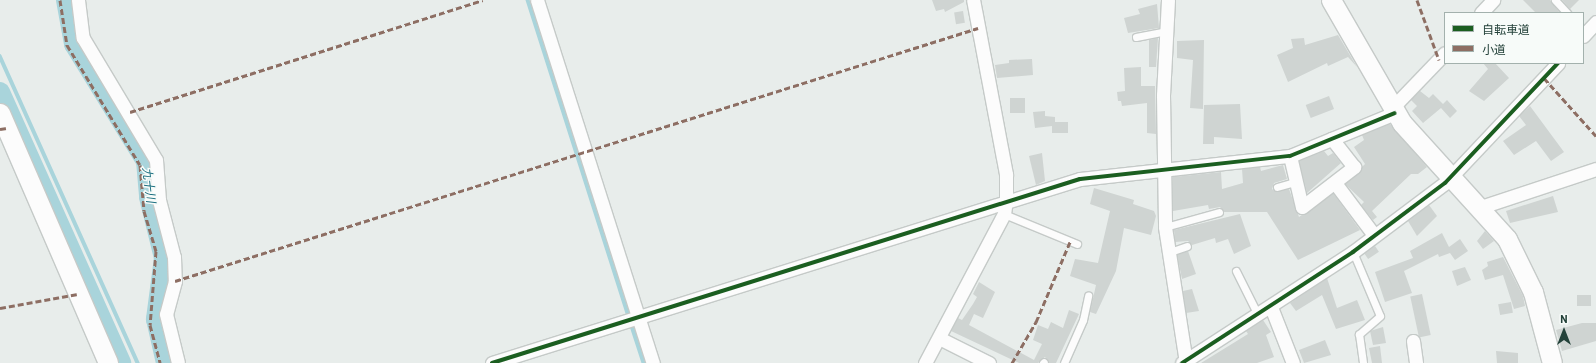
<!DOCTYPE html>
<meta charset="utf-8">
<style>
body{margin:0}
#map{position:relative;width:1596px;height:363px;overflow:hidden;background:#e8edeb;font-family:Barlow,"Noto Sans JP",sans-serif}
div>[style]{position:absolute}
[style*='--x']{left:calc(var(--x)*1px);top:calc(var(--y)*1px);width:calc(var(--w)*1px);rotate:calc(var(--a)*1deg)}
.stream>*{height:3.5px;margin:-1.75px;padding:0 1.75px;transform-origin:1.75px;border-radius:1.75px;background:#a9d4db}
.river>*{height:20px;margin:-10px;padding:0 10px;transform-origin:10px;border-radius:10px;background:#a9d4db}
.building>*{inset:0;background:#cfd4d2;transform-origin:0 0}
.roads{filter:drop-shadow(1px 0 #c5cac8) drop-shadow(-1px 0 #c5cac8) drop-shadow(0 1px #c5cac8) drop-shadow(0 -1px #c5cac8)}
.lane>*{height:7px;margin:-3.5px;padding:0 3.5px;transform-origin:3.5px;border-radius:3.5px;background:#fcfcfc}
.street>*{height:13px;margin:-6.5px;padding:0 6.5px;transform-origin:6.5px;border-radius:6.5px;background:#fcfcfc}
.secondary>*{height:19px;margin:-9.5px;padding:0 9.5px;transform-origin:9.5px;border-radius:9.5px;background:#fcfcfc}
.quiet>*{height:3px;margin-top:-1.5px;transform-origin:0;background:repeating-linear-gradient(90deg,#8d6e63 0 6px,transparent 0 9px)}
.cycleway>*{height:4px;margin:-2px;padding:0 2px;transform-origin:2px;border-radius:2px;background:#1b5e20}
span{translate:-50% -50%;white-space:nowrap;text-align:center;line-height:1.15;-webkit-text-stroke:3px #f7fbf9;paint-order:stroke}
.water-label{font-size:12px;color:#1c6f80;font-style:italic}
.legend{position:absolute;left:1444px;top:12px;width:140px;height:52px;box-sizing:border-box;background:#f7fbf9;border:1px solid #a3b1ad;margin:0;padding:5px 7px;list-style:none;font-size:12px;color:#24423a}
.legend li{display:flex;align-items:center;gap:8px;height:20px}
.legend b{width:20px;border:1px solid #a3b1ad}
.north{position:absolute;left:1544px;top:311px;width:40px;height:40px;-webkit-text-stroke:3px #f7fbf9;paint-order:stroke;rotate:0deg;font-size:11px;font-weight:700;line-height:16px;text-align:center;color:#24423a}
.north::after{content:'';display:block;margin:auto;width:14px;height:18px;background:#24423a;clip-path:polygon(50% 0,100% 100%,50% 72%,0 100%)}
</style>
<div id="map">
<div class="stream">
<i style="--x:528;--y:0;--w:333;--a:72.3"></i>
<i style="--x:0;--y:56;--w:337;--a:65.8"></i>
<i style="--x:631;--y:323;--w:42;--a:72"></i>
</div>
<div class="river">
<i style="--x:66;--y:0;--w:45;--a:79.7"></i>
<i style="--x:74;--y:44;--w:137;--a:58.4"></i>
<i style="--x:146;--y:161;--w:36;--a:85"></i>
<i style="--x:149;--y:197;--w:63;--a:76.2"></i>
<i style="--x:164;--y:258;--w:62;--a:97.5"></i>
<i style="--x:156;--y:319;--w:45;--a:77.2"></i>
<i style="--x:0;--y:92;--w:297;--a:65.9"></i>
</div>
<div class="building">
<i style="clip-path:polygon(932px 0,964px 0,964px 2px,945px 12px,944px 9px,936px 11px)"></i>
<i style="clip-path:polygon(1523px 0,1550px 0,1560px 13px,1536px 13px)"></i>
<i style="clip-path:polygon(1562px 0,1579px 0,1570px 9px)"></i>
<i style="clip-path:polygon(1157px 4px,1159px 28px,1128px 33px,1124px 18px,1140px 14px,1138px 9px)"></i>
<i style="left:963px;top:11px;width:12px;height:9px;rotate:81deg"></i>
<i style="clip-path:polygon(1338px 35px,1357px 67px,1348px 57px,1328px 66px,1327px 63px,1288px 82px,1277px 55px,1293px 48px,1291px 39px,1304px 38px,1305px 45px)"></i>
<i style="clip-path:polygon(1158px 38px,1156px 67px,1149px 67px,1149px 40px)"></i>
<i style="clip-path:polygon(1204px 40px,1203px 109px,1190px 108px,1193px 60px,1177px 58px,1177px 41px)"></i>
<i style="clip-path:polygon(1032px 59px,1033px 75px,997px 78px,995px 65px,1009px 63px,1009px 60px)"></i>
<i style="clip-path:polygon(1483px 63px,1495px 63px,1509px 78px,1484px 101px,1469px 91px,1488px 69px)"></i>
<i style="clip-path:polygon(1141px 67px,1141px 86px,1155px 86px,1156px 134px,1147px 133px,1147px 103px,1122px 106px,1121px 101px,1118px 101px,1117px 92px,1125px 91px,1124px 68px)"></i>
<i style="clip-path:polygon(1420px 91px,1429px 98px,1433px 94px,1443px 104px,1447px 100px,1457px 111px,1450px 118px,1441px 108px,1423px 123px,1412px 111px,1417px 106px,1411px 100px)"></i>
<i style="left:1329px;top:96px;width:14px;height:25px;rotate:69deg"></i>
<i style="left:1025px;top:98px;width:15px;height:15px;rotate:90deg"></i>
<i style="clip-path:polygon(1240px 104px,1242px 139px,1214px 137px,1214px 144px,1203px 144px,1204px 105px)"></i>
<i style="clip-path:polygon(1530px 106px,1564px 152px,1551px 161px,1536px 141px,1514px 155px,1503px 141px,1526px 125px,1519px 116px)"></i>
<i style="clip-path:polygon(1045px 111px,1045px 116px,1055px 117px,1055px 122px,1068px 122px,1068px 133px,1052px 133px,1052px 126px,1035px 128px,1033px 112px)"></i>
<i style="clip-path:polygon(1390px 124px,1427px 167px,1418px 174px,1411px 174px,1372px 211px,1377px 217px,1373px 220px,1361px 205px,1364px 202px,1345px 184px,1365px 164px,1354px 147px,1364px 140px,1362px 135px)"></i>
<i style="clip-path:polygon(1324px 151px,1328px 156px,1333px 153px,1341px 163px,1307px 193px,1299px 161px)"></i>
<i style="clip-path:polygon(1042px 153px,1045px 181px,1036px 185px,1029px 156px)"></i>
<i style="clip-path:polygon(1283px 165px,1287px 179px,1274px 183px,1272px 189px,1276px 192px,1289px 189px,1299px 217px,1333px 193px,1360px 230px,1298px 260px,1267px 212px,1224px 212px,1220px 207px,1209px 209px,1208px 205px,1173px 211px,1173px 177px,1221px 172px,1222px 189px,1243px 183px,1242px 169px,1260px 167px,1261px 171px)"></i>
<i style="clip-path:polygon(1094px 188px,1134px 200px,1133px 204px,1154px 211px,1156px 216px,1151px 235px,1124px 228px,1116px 271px,1096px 314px,1090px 312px,1096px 285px,1070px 276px,1075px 259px,1098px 263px,1110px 211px,1090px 204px)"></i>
<i style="clip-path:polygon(1553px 196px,1558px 212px,1510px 223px,1506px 211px)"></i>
<i style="clip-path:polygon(1429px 205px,1437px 216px,1417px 236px,1408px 221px)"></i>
<i style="clip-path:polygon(1240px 214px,1251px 246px,1234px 254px,1228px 239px,1216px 243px,1215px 238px,1192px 245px,1188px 241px,1175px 242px,1174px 230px)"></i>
<i style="clip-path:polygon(1485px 231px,1494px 241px,1483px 249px,1477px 241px)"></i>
<i style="clip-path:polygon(1442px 233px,1449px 247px,1460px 239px,1468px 251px,1455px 260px,1450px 253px,1439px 257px,1438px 254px,1404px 271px,1412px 293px,1385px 302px,1375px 272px,1413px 258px,1410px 251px)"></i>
<i style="left:1375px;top:246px;width:7px;height:13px;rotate:56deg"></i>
<i style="clip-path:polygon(1188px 251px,1196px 274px,1182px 279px,1177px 255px)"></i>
<i style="clip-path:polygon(1503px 257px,1523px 296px,1525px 306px,1514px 309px,1503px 275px,1485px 280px,1482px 270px,1488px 266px,1487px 262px)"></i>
<i style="clip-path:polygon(1465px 267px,1471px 280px,1457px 286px,1452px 271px)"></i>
<i style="clip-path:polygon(1327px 278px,1337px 308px,1357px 300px,1365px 320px,1336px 329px,1322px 295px,1296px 311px,1290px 303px)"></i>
<i style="clip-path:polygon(979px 282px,995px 292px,983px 318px,974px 314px,969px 325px,1034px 360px,1042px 344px,1033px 340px,1038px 325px,1048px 329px,1051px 322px,1063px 328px,1069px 310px,1079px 314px,1056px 363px,1049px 363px,1045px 357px,1038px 363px,1019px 363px,951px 331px,958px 318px,962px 320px,973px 304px,977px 297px,973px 294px)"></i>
<i style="clip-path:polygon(1192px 289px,1199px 311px,1186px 313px,1183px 291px)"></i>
<i style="left:1422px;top:294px;width:42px;height:12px;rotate:78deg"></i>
<i style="left:1577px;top:295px;width:14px;height:11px"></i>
<i style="left:1511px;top:302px;width:11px;height:13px;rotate:80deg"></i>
<i style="clip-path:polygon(1263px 320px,1271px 332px,1266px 335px,1274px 357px,1257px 363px,1201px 363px,1248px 334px,1246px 331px)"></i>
<i style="clip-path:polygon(1582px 323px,1596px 323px,1596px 341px,1562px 351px,1556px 330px)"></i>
<i style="clip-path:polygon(1383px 327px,1386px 343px,1373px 345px,1370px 331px)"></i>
<i style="clip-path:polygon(1325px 340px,1331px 355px,1304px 363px,1299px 350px)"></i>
<i style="clip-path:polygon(1380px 346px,1382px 363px,1372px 363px,1369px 348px)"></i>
<i style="clip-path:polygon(1496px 351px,1518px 353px,1518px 363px,1497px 363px)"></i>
</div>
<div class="roads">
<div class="lane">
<i style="--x:1555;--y:0;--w:18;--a:47"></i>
<i style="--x:1136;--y:37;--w:32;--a:-11"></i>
<i style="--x:1277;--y:187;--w:18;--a:-16"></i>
<i style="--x:1004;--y:214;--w:79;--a:22.3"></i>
<i style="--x:1165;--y:227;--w:56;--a:-15.5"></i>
<i style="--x:1353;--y:252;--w:69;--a:67.1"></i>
<i style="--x:1380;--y:316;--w:28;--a:139"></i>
<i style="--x:1359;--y:334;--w:29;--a:82"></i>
<i style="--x:1167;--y:253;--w:21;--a:-19"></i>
<i style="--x:1236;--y:271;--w:49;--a:63.4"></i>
<i style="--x:1043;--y:363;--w:1;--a:-45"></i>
<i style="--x:1064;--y:363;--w:47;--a:-66.2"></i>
<i style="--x:1083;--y:320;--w:25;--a:-78"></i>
</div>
<div class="street">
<i style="--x:78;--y:0;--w:38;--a:83"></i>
<i style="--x:83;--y:38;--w:142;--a:59.1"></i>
<i style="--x:156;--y:160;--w:40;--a:85.7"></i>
<i style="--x:159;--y:200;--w:59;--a:75.3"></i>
<i style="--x:174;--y:257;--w:24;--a:88"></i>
<i style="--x:175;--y:281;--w:34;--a:105"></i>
<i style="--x:166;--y:314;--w:50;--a:76.2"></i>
<i style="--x:537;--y:0;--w:381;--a:72.3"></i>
<i style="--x:1168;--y:0;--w:95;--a:93"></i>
<i style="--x:1163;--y:95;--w:132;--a:89.1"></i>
<i style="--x:1165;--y:227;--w:138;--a:81.2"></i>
<i style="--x:1481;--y:13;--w:18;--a:-47"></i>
<i style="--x:1583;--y:36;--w:19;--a:-47"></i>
<i style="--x:1392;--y:108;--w:76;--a:-46.1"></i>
<i style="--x:1290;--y:156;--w:52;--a:76.8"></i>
<i style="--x:1302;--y:207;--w:66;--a:-37.6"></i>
<i style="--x:1354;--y:167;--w:36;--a:-128"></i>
<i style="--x:1335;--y:183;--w:65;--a:53.1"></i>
<i style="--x:1481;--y:207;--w:121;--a:-18.3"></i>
<i style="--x:1271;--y:307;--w:60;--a:68.6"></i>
<i style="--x:939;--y:338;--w:56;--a:26.6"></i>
<i style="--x:1413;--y:341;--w:22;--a:82"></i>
<i style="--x:492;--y:363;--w:616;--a:-17.38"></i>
<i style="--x:1080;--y:179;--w:211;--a:-6.3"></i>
<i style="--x:1290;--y:156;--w:113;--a:-22.3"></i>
<i style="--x:925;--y:363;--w:169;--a:-62.1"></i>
<i style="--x:1004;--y:214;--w:14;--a:-82"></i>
<i style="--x:1006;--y:200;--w:26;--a:-90"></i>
<i style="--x:1006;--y:174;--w:177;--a:-100.7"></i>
<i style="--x:1182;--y:363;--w:204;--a:-33"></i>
<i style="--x:1353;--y:252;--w:115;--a:-36.9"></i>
<i style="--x:1445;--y:183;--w:165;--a:-46.7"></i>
</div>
<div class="secondary">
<i style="--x:1331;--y:0;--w:142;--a:60"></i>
<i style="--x:1402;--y:123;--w:156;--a:47.8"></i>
<i style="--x:1507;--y:239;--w:59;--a:63.9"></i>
<i style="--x:1533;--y:292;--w:73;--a:75"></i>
<i style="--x:0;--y:113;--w:272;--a:66.6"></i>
</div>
</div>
<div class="quiet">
<i style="--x:60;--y:0;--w:46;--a:81.2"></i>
<i style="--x:67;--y:45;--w:140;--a:58.7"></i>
<i style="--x:140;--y:165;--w:46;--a:85"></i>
<i style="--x:144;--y:211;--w:42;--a:73.3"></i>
<i style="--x:156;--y:251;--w:74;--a:94.6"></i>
<i style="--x:150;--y:325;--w:39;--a:75"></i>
<i style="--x:1417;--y:0;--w:64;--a:69.9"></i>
<i style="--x:1544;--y:78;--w:78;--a:48.1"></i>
<i style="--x:130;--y:112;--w:370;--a:-17.6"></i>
<i style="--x:0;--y:129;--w:7;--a:-8"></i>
<i style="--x:175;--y:281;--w:842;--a:-17.49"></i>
<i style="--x:0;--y:308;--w:79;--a:-10.2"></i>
<i style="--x:1012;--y:363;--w:48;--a:-59.7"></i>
<i style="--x:1036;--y:322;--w:87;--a:-67"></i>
</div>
<div class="cycleway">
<i style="--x:492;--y:363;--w:616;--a:-17.38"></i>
<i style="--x:1080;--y:179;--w:211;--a:-6.3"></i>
<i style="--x:1290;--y:156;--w:113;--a:-22.3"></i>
<i style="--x:1182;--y:363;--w:204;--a:-33"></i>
<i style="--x:1353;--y:252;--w:115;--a:-36.9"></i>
<i style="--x:1445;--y:183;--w:165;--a:-46.7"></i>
</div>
<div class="water-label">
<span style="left:149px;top:185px;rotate:83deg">九十川</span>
</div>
<ul class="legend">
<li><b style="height:5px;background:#1b5e20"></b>自転車道</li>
<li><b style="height:5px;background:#8d6e63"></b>小道</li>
</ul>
<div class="north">N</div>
</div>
